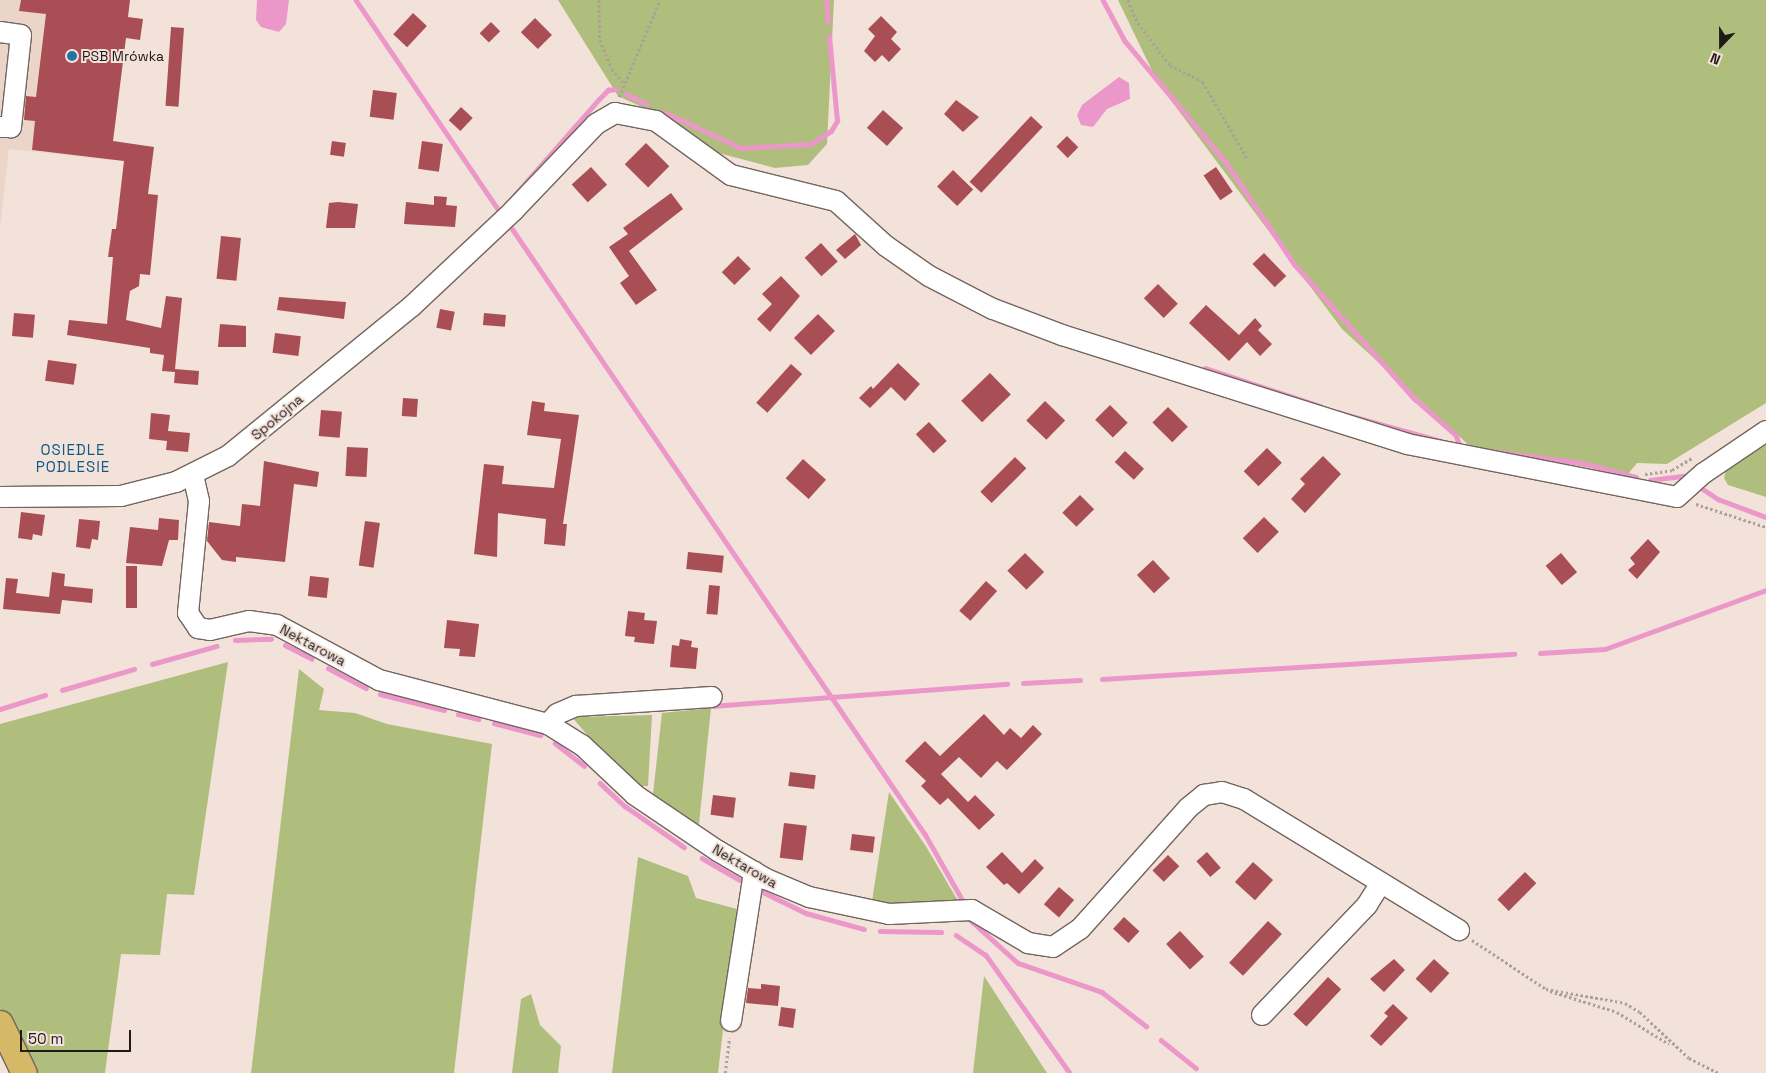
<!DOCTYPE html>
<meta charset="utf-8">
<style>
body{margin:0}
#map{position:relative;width:1766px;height:1073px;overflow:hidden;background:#f2e2da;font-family:"Space Grotesk",sans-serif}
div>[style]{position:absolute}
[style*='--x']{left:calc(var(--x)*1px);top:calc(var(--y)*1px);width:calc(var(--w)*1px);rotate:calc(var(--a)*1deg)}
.built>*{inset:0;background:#ebd5c8}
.green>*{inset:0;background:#b0be7d}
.water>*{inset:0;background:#ec97c9}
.stream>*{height:4.5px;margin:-2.25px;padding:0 2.25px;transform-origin:2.25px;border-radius:2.25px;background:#ec97c9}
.building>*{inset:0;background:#a94e55;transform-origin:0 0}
.path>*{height:2.5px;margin-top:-1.25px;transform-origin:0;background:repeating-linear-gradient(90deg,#aca099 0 2.5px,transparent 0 5px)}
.roads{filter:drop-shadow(1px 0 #73655e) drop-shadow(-1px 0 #73655e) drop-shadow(0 1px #73655e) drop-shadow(0 -1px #73655e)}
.minor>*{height:20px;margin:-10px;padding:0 10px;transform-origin:10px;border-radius:10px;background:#fff}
.major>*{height:25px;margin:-12.5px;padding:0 12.5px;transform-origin:12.5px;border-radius:12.5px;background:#d5b966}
.dots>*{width:14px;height:14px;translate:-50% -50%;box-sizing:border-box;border:2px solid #f2e2da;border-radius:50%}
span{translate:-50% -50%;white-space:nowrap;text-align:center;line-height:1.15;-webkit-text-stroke:4px #f2e2da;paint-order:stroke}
.poi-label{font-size:14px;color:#201b18}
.left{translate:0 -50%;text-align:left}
.street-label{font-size:14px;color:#201b18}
.neighbourhood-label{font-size:15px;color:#115a87;letter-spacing:1px}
.north{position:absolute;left:1696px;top:20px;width:50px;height:50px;-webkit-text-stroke:4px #f2e2da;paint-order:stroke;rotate:202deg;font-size:14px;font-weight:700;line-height:20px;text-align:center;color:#201b18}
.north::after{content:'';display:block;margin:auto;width:18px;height:22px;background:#201b18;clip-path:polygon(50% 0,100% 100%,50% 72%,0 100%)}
.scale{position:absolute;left:20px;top:1030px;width:111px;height:22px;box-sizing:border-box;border:2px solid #201b18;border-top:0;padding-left:6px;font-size:15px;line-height:18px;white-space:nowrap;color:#201b18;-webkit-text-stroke:4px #f2e2da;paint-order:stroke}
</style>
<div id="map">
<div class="built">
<i style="clip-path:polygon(0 0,130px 0,111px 160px,9px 149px,0 227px)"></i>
</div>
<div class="green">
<i style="clip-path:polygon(558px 0,834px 0,827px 144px,808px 165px,775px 168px,718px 153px,653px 112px,618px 96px)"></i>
<i style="clip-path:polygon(1118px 0,1766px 0,1766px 403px,1667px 464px,1637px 463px,1628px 474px,1472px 448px,1342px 329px,1158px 83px)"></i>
<i style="clip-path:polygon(1766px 445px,1766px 497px,1728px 485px,1724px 478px,1726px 470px)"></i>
<i style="clip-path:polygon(228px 662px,194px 895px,167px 894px,160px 955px,121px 954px,105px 1073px,32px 1073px,0 1008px,0 724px)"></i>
<i style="clip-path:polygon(299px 669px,324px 689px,319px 710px,355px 713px,387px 724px,492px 744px,454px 1073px,251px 1073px)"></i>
<i style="clip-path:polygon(711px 708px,699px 824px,693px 827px,653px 794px,662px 713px)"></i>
<i style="clip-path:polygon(652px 715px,648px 786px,641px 786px,599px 749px,572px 717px)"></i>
<i style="clip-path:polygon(889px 792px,927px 848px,958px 901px,893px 906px,872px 901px)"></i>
<i style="clip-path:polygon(638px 857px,688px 876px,696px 898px,737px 909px,718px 1073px,612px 1073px)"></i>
<i style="clip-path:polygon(984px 976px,1047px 1073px,973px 1073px)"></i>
<i style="clip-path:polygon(531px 994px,540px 1025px,561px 1046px,558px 1073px,512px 1073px,521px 999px)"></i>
</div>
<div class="water">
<i style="clip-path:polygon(257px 0,289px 0,286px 24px,279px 32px,261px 27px,256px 20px)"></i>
<i style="clip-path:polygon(1119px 77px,1129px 83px,1130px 99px,1107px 109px,1093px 127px,1081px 125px,1077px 115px,1082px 105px)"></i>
</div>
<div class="stream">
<i style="--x:356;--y:0;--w:256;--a:55.8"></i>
<i style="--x:827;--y:0;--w:22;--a:87"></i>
<i style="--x:1103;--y:0;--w:47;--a:61.8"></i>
<i style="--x:1125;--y:41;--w:161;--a:50.3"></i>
<i style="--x:1228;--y:165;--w:120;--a:56.2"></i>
<i style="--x:1295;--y:265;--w:180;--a:48.2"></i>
<i style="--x:1415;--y:399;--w:55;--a:41.3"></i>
<i style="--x:1456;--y:435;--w:12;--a:70"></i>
<i style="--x:626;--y:94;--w:23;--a:25"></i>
<i style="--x:664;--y:112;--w:85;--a:25.1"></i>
<i style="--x:741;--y:148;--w:70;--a:-3.3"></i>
<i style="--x:811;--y:144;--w:24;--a:-33"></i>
<i style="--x:831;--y:131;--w:12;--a:-59"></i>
<i style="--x:837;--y:121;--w:85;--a:-95.4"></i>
<i style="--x:513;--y:197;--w:130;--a:-48.7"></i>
<i style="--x:599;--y:99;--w:13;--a:-45"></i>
<i style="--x:608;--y:90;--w:8;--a:-7"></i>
<i style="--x:509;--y:224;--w:738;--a:55.71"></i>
<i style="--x:925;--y:834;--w:77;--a:60.4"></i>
<i style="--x:1205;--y:368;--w:121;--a:18.3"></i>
<i style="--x:1337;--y:412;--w:108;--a:15.6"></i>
<i style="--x:1492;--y:451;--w:92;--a:7.5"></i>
<i style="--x:1583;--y:463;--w:55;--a:14.8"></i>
<i style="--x:1650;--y:480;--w:34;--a:-7"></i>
<i style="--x:1700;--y:487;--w:22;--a:34"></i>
<i style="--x:1718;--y:499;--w:51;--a:20.6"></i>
<i style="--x:235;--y:640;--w:36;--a:-2"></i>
<i style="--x:285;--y:645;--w:30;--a:27"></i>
<i style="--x:1540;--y:653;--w:65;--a:-3.5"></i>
<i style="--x:1605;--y:649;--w:171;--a:-20.1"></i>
<i style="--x:152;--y:664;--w:67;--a:-15.5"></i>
<i style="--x:328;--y:668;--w:43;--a:27.8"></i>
<i style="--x:1102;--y:679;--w:413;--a:-3.5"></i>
<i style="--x:1023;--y:683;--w:57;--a:-3"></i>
<i style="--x:62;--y:690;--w:75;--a:-16.3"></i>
<i style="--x:380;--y:694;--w:66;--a:14"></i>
<i style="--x:712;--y:706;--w:296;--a:-4.3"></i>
<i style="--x:0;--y:709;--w:47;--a:-17.3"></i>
<i style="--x:458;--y:714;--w:21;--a:14"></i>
<i style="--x:494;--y:723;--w:48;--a:14.6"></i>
<i style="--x:555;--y:743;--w:37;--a:38"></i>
<i style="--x:600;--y:783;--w:34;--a:43"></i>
<i style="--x:625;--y:806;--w:72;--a:34.8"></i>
<i style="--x:702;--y:858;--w:44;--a:30.1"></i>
<i style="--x:757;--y:889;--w:55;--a:26.1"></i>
<i style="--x:806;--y:913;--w:60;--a:15.4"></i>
<i style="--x:967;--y:917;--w:69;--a:42"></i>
<i style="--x:1018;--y:963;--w:89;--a:19"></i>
<i style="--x:1102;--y:992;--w:56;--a:37.7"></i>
<i style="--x:880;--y:931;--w:61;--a:0.9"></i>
<i style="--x:956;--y:935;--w:36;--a:34"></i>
<i style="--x:986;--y:955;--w:145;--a:54.6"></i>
<i style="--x:1161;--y:1040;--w:45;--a:38.7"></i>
</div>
<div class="building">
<i style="clip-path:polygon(21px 0,130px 0,128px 17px,143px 19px,140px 40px,126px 38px,113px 141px,154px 147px,148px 194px,158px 195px,150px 275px,140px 274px,139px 286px,130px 291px,126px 320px,161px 328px,166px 296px,182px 298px,175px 369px,199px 371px,198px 385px,174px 383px,175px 372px,162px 371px,164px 355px,150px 353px,150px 348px,67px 335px,69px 320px,107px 324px,113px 257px,108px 257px,112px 229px,116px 229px,124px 161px,32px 150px,35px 121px,24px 120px,26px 96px,36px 97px,46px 14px,19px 11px)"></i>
<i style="left:413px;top:13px;width:19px;height:29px;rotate:43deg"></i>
<i style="clip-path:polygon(881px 16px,897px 32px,891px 39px,901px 49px,889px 62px,882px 55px,875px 62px,864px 51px,875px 36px,868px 29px)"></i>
<i style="left:535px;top:18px;width:24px;height:20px;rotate:45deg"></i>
<i style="left:491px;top:22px;width:13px;height:16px;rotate:45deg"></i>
<i style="left:171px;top:27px;width:13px;height:79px;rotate:4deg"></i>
<i style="left:373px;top:90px;width:24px;height:27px;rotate:7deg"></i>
<i style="clip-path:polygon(956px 100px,979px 117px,963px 132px,944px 114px)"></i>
<i style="left:461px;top:107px;width:16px;height:18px;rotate:43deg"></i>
<i style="left:883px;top:110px;width:27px;height:24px;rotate:42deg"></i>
<i style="left:1031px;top:116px;width:16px;height:90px;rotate:43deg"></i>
<i style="left:1067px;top:136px;width:16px;height:15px;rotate:45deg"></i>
<i style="left:332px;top:141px;width:14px;height:14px;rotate:8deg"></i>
<i style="left:422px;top:141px;width:21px;height:28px;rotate:8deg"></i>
<i style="left:646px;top:143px;width:33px;height:30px;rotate:45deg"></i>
<i style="left:591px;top:167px;width:24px;height:26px;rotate:48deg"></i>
<i style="left:1216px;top:167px;width:30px;height:15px;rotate:56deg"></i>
<i style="left:953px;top:170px;width:28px;height:23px;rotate:44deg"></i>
<i style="clip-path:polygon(671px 193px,683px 209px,629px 251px,657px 290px,636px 305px,620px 283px,629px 276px,609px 247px,628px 234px,623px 228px)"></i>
<i style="clip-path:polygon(434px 196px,447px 197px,446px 205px,457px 206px,455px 227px,404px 224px,406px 202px,434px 205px)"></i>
<i style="clip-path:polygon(338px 202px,358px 204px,355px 228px,326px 228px,329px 203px)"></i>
<i style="clip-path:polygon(855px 234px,861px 245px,845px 259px,836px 250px)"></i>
<i style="left:221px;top:236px;width:20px;height:43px;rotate:6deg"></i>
<i style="left:821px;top:243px;width:25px;height:22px;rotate:48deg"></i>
<i style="left:1264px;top:253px;width:32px;height:16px;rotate:46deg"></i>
<i style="left:738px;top:256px;width:18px;height:23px;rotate:45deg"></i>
<i style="clip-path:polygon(781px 276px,800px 296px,770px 332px,757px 319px,772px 304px,762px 294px)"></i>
<i style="left:1158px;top:284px;width:28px;height:20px;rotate:45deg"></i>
<i style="clip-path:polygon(279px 297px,346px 302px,344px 319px,277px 310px)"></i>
<i style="clip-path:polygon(1206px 305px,1239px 335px,1255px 318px,1262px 326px,1258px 330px,1272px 344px,1260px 356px,1247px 342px,1229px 361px,1189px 323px)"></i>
<i style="left:440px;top:309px;width:15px;height:19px;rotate:11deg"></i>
<i style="left:14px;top:313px;width:21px;height:23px;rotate:5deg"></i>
<i style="left:484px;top:313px;width:22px;height:12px;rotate:5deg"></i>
<i style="left:818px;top:314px;width:24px;height:34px;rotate:45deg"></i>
<i style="clip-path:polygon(220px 324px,246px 326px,246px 347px,218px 347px)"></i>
<i style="left:275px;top:333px;width:26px;height:20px;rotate:7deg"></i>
<i style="left:48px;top:360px;width:29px;height:21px;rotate:8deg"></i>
<i style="clip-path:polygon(898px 363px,920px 384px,905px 401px,891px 387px,870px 408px,859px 398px,871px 386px,873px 389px)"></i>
<i style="left:791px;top:364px;width:15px;height:52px;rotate:42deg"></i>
<i style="left:990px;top:373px;width:30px;height:40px;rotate:46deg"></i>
<i style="left:403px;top:398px;width:15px;height:18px;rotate:4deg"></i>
<i style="clip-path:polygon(532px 401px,545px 403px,544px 411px,579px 415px,563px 524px,567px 524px,565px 546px,544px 544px,546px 519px,498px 513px,497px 557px,474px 554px,484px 464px,504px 466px,502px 484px,554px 488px,561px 439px,527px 435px)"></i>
<i style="left:1045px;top:401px;width:28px;height:27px;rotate:44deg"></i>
<i style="left:1110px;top:405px;width:25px;height:21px;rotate:45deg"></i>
<i style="left:1168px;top:407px;width:28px;height:22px;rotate:45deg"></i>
<i style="left:321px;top:410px;width:21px;height:26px;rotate:5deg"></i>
<i style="clip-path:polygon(151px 413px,170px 415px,168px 431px,190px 433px,188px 452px,166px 450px,167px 441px,149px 439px)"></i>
<i style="left:929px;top:422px;width:26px;height:18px;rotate:47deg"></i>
<i style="left:347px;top:447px;width:21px;height:29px;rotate:3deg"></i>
<i style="left:1267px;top:448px;width:21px;height:33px;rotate:45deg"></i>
<i style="left:1125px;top:451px;width:26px;height:15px;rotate:43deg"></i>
<i style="clip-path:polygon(1323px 456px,1341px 474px,1305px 513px,1291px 499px,1305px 484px,1300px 479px)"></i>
<i style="left:1015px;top:457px;width:16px;height:49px;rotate:45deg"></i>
<i style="left:803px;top:459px;width:31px;height:26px;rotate:42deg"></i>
<i style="clip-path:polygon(264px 461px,319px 472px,317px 487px,294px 484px,285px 562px,236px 557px,236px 562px,222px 560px,207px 541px,209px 522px,240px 526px,242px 504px,260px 506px)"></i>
<i style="left:1080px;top:495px;width:20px;height:25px;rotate:45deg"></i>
<i style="clip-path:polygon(21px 512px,45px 515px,42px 536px,33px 534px,32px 540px,18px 538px)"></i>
<i style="left:1264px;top:517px;width:21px;height:30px;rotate:45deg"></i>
<i style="clip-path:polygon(159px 518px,179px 520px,178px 540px,169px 540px,162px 566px,126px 563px,130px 527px,158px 530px)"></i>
<i style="clip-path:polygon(79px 519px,100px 521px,98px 540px,92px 539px,90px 549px,76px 547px)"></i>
<i style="left:365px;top:521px;width:15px;height:45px;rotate:8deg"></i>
<i style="clip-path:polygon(1648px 539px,1660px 552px,1637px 579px,1628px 570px,1635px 564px,1630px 558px)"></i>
<i style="left:688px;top:552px;width:36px;height:17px;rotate:6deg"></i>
<i style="left:1025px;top:553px;width:27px;height:25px;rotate:45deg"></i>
<i style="left:1561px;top:553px;width:25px;height:20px;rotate:50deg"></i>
<i style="left:1153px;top:560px;width:25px;height:22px;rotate:47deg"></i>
<i style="left:126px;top:566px;width:11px;height:42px"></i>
<i style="clip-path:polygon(52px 572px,65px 574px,64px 586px,93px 589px,92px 603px,62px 600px,60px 614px,3px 609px,6px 578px,18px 579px,16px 593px,49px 597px)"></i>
<i style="left:310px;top:576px;width:19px;height:20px;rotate:6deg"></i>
<i style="left:986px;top:581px;width:15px;height:40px;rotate:42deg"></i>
<i style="left:709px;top:585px;width:11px;height:29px;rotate:5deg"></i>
<i style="clip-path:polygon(628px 611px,645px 613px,644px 620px,657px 621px,654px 644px,634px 642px,635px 637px,625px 636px)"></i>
<i style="clip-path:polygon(447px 620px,479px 624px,475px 657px,459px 656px,460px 649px,444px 648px)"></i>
<i style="clip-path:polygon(680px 639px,692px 641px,691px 647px,698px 648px,696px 669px,670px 667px,672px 645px,679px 646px)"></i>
<i style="clip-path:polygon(984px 714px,1004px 735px,1010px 728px,1021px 738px,1033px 725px,1042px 734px,1007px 770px,997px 761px,981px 778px,959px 757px,941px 774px,968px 802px,975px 795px,995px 815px,979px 830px,948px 798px,940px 805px,921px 786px,926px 781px,905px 761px,925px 741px,940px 756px)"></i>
<i style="left:790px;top:772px;width:26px;height:14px;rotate:7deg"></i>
<i style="left:713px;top:795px;width:23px;height:20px;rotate:7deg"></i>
<i style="left:784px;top:823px;width:23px;height:35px;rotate:7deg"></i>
<i style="left:852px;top:834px;width:23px;height:16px;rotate:7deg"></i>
<i style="clip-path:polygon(1002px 852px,1022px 873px,1035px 859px,1044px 868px,1019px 894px,1007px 883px,1004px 885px,986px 867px)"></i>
<i style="left:1207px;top:852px;width:21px;height:14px;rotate:49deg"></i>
<i style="left:1168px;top:855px;width:16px;height:22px;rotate:45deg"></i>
<i style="left:1253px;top:862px;width:27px;height:27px;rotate:42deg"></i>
<i style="left:1525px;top:872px;width:16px;height:39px;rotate:45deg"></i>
<i style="left:1059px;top:887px;width:20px;height:23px;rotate:41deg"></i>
<i style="left:1124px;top:917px;width:21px;height:16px;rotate:43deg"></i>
<i style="left:1268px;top:921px;width:19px;height:57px;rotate:43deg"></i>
<i style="left:1180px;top:931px;width:35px;height:19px;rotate:47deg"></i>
<i style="clip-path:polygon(1394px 959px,1405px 970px,1384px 992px,1370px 979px)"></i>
<i style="left:1434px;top:959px;width:21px;height:27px;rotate:43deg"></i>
<i style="left:1328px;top:977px;width:18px;height:51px;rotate:43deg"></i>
<i style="clip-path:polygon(761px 984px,780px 986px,778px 1006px,746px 1003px,748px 988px,761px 989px)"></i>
<i style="clip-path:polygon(1393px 1004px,1408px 1018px,1381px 1046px,1370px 1036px,1388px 1016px,1384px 1013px)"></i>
<i style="left:781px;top:1007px;width:15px;height:19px;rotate:8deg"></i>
</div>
<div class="path">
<i style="--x:599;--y:0;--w:40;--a:88.6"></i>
<i style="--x:600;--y:40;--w:31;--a:68"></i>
<i style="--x:612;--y:69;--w:17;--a:50"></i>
<i style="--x:1128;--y:0;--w:25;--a:67"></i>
<i style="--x:1138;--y:23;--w:53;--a:52.7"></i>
<i style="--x:1170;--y:65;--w:37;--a:27"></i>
<i style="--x:1203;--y:82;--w:90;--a:60"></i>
<i style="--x:619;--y:97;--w:105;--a:-67.1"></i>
<i style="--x:1645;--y:474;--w:27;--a:-8"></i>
<i style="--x:1672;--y:470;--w:23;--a:-31"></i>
<i style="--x:1696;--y:504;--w:74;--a:18.2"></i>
<i style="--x:1472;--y:940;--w:89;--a:33.5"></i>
<i style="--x:1546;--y:989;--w:80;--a:10"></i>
<i style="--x:1625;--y:1003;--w:17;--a:31"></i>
<i style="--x:1640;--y:1012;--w:67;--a:43.2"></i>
<i style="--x:1689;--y:1058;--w:34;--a:27"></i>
<i style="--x:1550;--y:991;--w:70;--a:17.4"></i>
<i style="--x:1617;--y:1012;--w:61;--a:31.6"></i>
<i style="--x:725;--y:1073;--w:35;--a:-83"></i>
</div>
<div class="roads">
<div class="minor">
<i style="--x:0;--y:32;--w:21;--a:8"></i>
<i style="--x:21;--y:35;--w:93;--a:96.2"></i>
<i style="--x:11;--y:127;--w:11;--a:180"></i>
<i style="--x:193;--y:475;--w:27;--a:77"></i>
<i style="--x:199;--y:501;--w:113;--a:95.6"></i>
<i style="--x:188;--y:613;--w:18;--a:56"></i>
<i style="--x:198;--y:628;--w:12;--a:9"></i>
<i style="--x:210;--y:630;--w:40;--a:-13"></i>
<i style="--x:249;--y:621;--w:28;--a:8"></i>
<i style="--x:277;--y:625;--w:116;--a:28.3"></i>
<i style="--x:379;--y:680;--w:175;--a:14.6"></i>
<i style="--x:548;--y:724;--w:40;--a:32"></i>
<i style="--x:582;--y:745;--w:73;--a:43.3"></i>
<i style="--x:635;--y:795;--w:100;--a:34"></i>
<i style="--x:718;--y:851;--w:56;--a:30.3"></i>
<i style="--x:766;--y:879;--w:47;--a:22.7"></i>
<i style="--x:809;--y:897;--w:82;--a:12"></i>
<i style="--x:889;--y:914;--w:83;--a:-2.8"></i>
<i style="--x:972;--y:910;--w:65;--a:30.5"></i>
<i style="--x:1028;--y:943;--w:25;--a:9"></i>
<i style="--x:1053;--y:947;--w:32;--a:-34"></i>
<i style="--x:1080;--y:929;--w:162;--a:-48.2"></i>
<i style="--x:1188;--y:808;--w:21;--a:-39"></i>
<i style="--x:1204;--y:795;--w:18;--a:-9"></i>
<i style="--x:1222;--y:792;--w:23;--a:18"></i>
<i style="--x:1244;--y:799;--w:252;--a:31.4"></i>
<i style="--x:0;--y:497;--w:121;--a:-0.5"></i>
<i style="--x:121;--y:496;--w:57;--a:-14.3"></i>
<i style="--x:176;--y:482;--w:58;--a:-26.6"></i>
<i style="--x:228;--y:456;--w:237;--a:-39.2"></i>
<i style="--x:412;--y:306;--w:139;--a:-43.2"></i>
<i style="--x:513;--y:211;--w:120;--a:-46.3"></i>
<i style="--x:596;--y:124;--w:22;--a:-30"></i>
<i style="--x:615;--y:113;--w:42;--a:11"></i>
<i style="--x:656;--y:121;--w:92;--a:35.8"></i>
<i style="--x:731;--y:175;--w:108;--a:13.9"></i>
<i style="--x:836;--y:201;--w:67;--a:42"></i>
<i style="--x:886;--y:246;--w:52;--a:34.9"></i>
<i style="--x:929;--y:276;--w:72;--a:27.3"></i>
<i style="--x:993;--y:309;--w:74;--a:20.6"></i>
<i style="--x:1062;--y:335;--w:362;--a:17.5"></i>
<i style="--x:1407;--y:444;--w:275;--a:11.1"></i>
<i style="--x:1677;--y:497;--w:36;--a:-42"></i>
<i style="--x:1704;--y:473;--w:75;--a:-34.1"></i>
<i style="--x:548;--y:724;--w:13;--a:-48"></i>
<i style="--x:557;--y:714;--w:21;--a:-23"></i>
<i style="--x:576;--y:706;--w:136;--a:-3.8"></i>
<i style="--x:1262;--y:1015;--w:152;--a:-46.3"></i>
<i style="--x:1367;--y:905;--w:26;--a:-58"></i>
<i style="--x:731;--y:1021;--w:151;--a:-81.2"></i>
</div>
<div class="major">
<i style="--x:0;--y:1023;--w:55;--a:64.4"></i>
</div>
</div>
<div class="dots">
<i style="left:72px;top:56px;background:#2772a5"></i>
</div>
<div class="poi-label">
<span class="left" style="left:82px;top:56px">PSB Mrówka</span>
</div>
<div class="street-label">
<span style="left:277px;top:417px;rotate:-40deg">Spokojna</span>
<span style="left:313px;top:645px;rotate:28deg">Nektarowa</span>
<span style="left:745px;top:866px;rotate:30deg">Nektarowa</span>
</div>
<div class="neighbourhood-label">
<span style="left:73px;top:458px">OSIEDLE<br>PODLESIE</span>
</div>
<div class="north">N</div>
<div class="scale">50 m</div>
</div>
